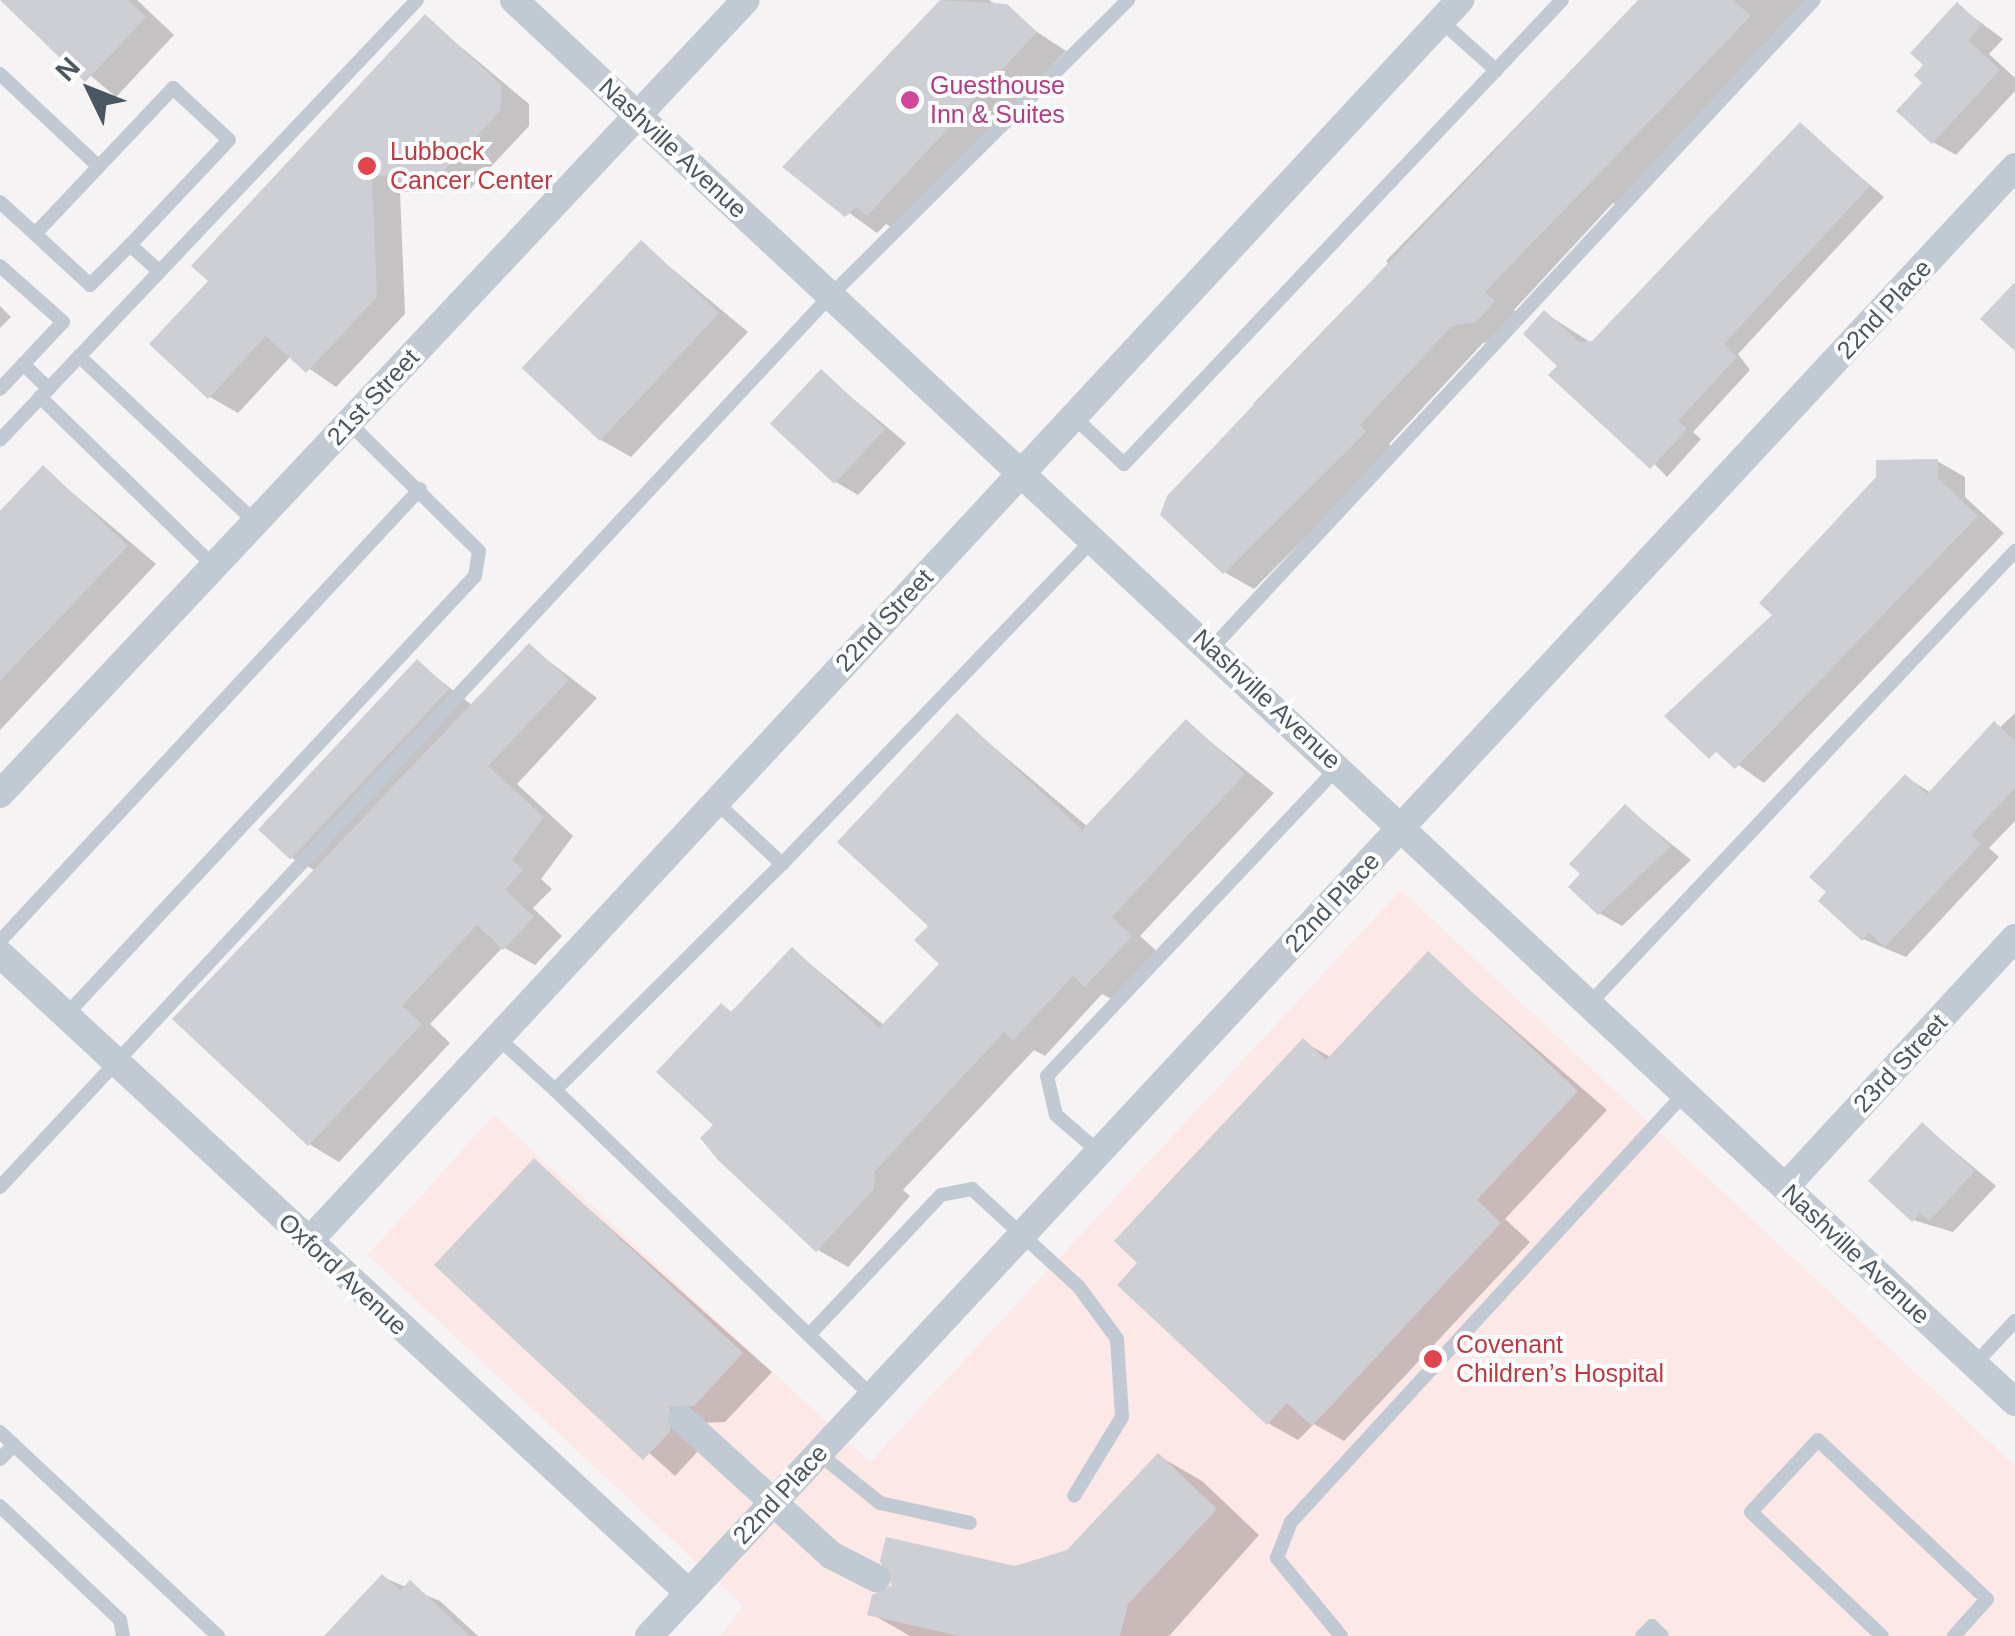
<!DOCTYPE html>
<meta charset="utf-8">
<style>
body{margin:0}
#map{position:relative;width:2015px;height:1636px;overflow:hidden;background:#f5f3f3;font-family:Arial,sans-serif}
div>[style]{position:absolute}
[style*='--x']{left:calc(var(--x)*1px);top:calc(var(--y)*1px);width:calc(var(--w)*1px);rotate:calc(var(--a)*1deg)}
.medical>*{inset:0;background:#fce8e6}
.shadow>*{inset:0;background:#0003}
.building>*{inset:0;background:#cdcfd5;transform-origin:0 0}
.lane>*{height:14px;margin:-7px;padding:0 7px;transform-origin:7px;border-radius:7px;background:#c1cad2}
.street>*{height:28px;margin:-14px;padding:0 14px;transform-origin:14px;border-radius:14px;background:#c1cad2}
.street-bridge>*{height:28px;margin:-14px;padding:0 14px;transform-origin:14px;border-radius:14px;background:#c1cad2}
.dots>*{width:28px;height:28px;translate:-50% -50%;box-sizing:border-box;border:5px solid #fff;border-radius:50%}
span{translate:-50% -50%;white-space:nowrap;text-align:center;line-height:1.15;-webkit-text-stroke:8px #fff;paint-order:stroke}
.hotel-label{font-size:25px;color:#b23c85}
.left{translate:0 -50%;text-align:left}
.street-label{font-size:25px;color:#4a5661}
.health-label{font-size:25px;color:#be3a42}
.north{position:absolute;left:40px;top:40px;width:100px;height:100px;-webkit-text-stroke:8px #fff;paint-order:stroke;rotate:313deg;font-size:28px;font-weight:700;line-height:40px;text-align:center;color:#4a5661}
.north::after{content:'';display:block;margin:auto;width:35px;height:45px;background:#4a5661;clip-path:polygon(50% 0,100% 100%,50% 72%,0 100%)}
</style>
<div id="map">
<div class="medical">
<i style="clip-path:polygon(1401px 890px,2015px 1466px,2015px 1636px,721px 1636px,743px 1606px,368px 1255px,494px 1115px,870px 1462px)"></i>
</div>
<div class="shadow">
<i style="clip-path:polygon(1px 0,137px 0,174px 35px,116px 97px)"></i>
<i style="clip-path:polygon(943px 0,989px 0,1066px 51px,898px 231px,886px 224px,877px 233px,786px 167px)"></i>
<i style="clip-path:polygon(1639px 0,1805px 0,1620px 207px,1613px 203px,1514px 310px,1524px 319px,1507px 338px,1483px 343px,1389px 444px,1394px 449px,1254px 589px,1224px 572px,1260px 410px,1253px 404px,1348px 305px,1355px 308px,1393px 268px,1386px 261px)"></i>
<i style="clip-path:polygon(1957px 5px,2003px 39px,1989px 54px,2015px 78px,2015px 91px,1956px 155px,1933px 142px,1926px 82px)"></i>
<i style="clip-path:polygon(425px 17px,529px 104px,529px 126px,470px 189px,400px 192px,405px 314px,336px 387px,291px 356px,238px 413px,210px 397px,211px 281px)"></i>
<i style="clip-path:polygon(1800px 125px,1884px 197px,1738px 354px,1750px 370px,1693px 432px,1701px 439px,1667px 477px,1560px 366px,1545px 313px,1593px 344px)"></i>
<i style="clip-path:polygon(641px 243px,748px 332px,631px 457px,601px 440px)"></i>
<i style="clip-path:polygon(0 306px,11px 317px,0 328px)"></i>
<i style="clip-path:polygon(821px 372px,906px 443px,858px 495px,836px 482px)"></i>
<i style="clip-path:polygon(1937px 461px,1965px 477px,1965px 497px,2004px 533px,1764px 783px,1668px 715px)"></i>
<i style="clip-path:polygon(43px 468px,156px 564px,0 730px,0 514px)"></i>
<i style="clip-path:polygon(529px 646px,597px 698px,517px 784px,573px 836px,541px 879px,552px 889px,533px 908px,562px 936px,535px 965px,503px 947px,430px 1024px,450px 1043px,339px 1162px,309px 1144px,316px 871px,292px 858px,417px 662px,473px 706px)"></i>
<i style="clip-path:polygon(2015px 713px,2015px 821px,1989px 848px,1999px 857px,1906px 957px,1863px 939px,1906px 777px,1931px 793px)"></i>
<i style="clip-path:polygon(957px 716px,1088px 827px,1186px 722px,1274px 793px,1140px 936px,1161px 955px,1117px 1002px,1102px 994px,1045px 1056px,1034px 1050px,903px 1190px,910px 1196px,848px 1267px,818px 1250px,716px 1125px,722px 1006px,734px 1013px,793px 950px,885px 1026px,943px 964px,931px 926px)"></i>
<i style="clip-path:polygon(1626px 807px,1691px 860px,1622px 926px,1599px 913px)"></i>
<i style="clip-path:polygon(1428px 954px,1607px 1110px,1505px 1219px,1530px 1242px,1344px 1441px,1314px 1424px,1298px 1440px,1268px 1423px,1141px 1262px,1304px 1042px,1332px 1058px)"></i>
<i style="clip-path:polygon(1923px 1125px,1996px 1186px,1953px 1232px,1913px 1220px)"></i>
<i style="clip-path:polygon(535px 1161px,772px 1372px,725px 1422px,699px 1423px,700px 1449px,675px 1476px,438px 1265px)"></i>
<i style="clip-path:polygon(1159px 1456px,1202px 1481px,1259px 1535px,1169px 1636px,910px 1636px,870px 1613px,1069px 1552px)"></i>
<i style="clip-path:polygon(382px 1577px,440px 1601px,478px 1636px,334px 1636px)"></i>
</div>
<div class="building">
<i style="clip-path:polygon(0 0,128px 0,146px 17px,85px 82px)"></i>
<i style="clip-path:polygon(940px 0,1007px 4px,1037px 32px,867px 216px,856px 207px,845px 217px,782px 167px)"></i>
<i style="clip-path:polygon(1638px 0,1733px 0,1751px 16px,1485px 292px,1495px 301px,1476px 322px,1452px 326px,1360px 425px,1366px 431px,1350px 448px,1223px 574px,1160px 515px,1167px 496px)"></i>
<i style="clip-path:polygon(1957px 2px,1982px 25px,1968px 40px,2000px 70px,1932px 144px,1896px 111px,1922px 83px,1914px 75px,1923px 65px,1910px 53px)"></i>
<i style="clip-path:polygon(425px 14px,501px 85px,501px 110px,441px 174px,372px 176px,377px 297px,306px 373px,266px 336px,208px 399px,149px 344px,208px 281px,191px 266px)"></i>
<i style="clip-path:polygon(1800px 122px,1870px 186px,1724px 344px,1737px 357px,1678px 421px,1687px 429px,1650px 469px,1548px 375px,1557px 366px,1523px 334px,1544px 310px,1579px 342px,1592px 341px)"></i>
<i style="left:641px;top:240px;width:107px;height:175px;rotate:43deg"></i>
<i style="clip-path:polygon(2015px 282px,2015px 351px,1980px 319px)"></i>
<i style="left:821px;top:369px;width:88px;height:75px;rotate:43deg"></i>
<i style="clip-path:polygon(1938px 459px,1938px 478px,1978px 516px,1735px 769px,1716px 752px,1709px 759px,1664px 716px,1772px 615px,1759px 603px,1876px 477px,1876px 460px)"></i>
<i style="clip-path:polygon(43px 465px,128px 546px,0 681px,0 511px)"></i>
<i style="clip-path:polygon(529px 643px,569px 680px,488px 766px,544px 817px,512px 860px,523px 870px,505px 890px,534px 917px,503px 950px,477px 925px,402px 1006px,422px 1024px,308px 1146px,172px 1019px)"></i>
<i style="left:417px;top:659px;width:44px;height:233px;rotate:43deg"></i>
<i style="clip-path:polygon(957px 713px,1082px 830px,1186px 719px,1245px 774px,1112px 917px,1132px 936px,1085px 987px,1073px 976px,1013px 1040px,1004px 1032px,875px 1171px,874px 1189px,816px 1252px,718px 1160px,700px 1138px,713px 1125px,656px 1072px,721px 1003px,731px 1012px,792px 947px,879px 1028px,939px 964px,914px 940px,928px 926px,837px 842px)"></i>
<i style="clip-path:polygon(1994px 721px,2015px 741px,2015px 788px,1971px 835px,1981px 844px,1885px 947px,1869px 933px,1862px 941px,1818px 901px,1826px 892px,1809px 877px,1905px 774px,1927px 794px)"></i>
<i style="clip-path:polygon(1625px 804px,1671px 846px,1598px 915px,1568px 887px,1580px 874px,1569px 864px)"></i>
<i style="clip-path:polygon(1428px 951px,1578px 1091px,1477px 1200px,1501px 1223px,1312px 1426px,1287px 1403px,1267px 1425px,1117px 1285px,1137px 1263px,1114px 1241px,1303px 1038px,1326px 1060px)"></i>
<i style="clip-path:polygon(1922px 1122px,1975px 1171px,1929px 1221px,1920px 1213px,1912px 1222px,1868px 1181px)"></i>
<i style="clip-path:polygon(534px 1158px,743px 1353px,694px 1406px,670px 1407px,670px 1432px,643px 1460px,434px 1265px)"></i>
<i style="clip-path:polygon(1158px 1453px,1217px 1509px,1128px 1604px,1120px 1636px,959px 1636px,867px 1615px,872px 1595px,892px 1585px,880px 1561px,886px 1537px,1015px 1566px,1067px 1550px)"></i>
<i style="clip-path:polygon(382px 1574px,400px 1591px,410px 1580px,470px 1636px,324px 1636px)"></i>
</div>
<div class="lane">
<i style="--x:1441;--y:21;--w:74;--a:41.7"></i>
<i style="--x:1496;--y:70;--w:96;--a:-46.7"></i>
<i style="--x:0;--y:74;--w:134;--a:43.2"></i>
<i style="--x:0;--y:202;--w:47;--a:42.4"></i>
<i style="--x:35;--y:234;--w:201;--a:-46.6"></i>
<i style="--x:173;--y:88;--w:76;--a:42.9"></i>
<i style="--x:229;--y:140;--w:144;--a:133.3"></i>
<i style="--x:35;--y:234;--w:75;--a:42.8"></i>
<i style="--x:90;--y:285;--w:57;--a:-45"></i>
<i style="--x:130;--y:245;--w:39;--a:42"></i>
<i style="--x:0;--y:266;--w:84;--a:41.6"></i>
<i style="--x:63;--y:322;--w:92;--a:133.2"></i>
<i style="--x:79;--y:356;--w:242;--a:43.3"></i>
<i style="--x:23;--y:364;--w:36;--a:44"></i>
<i style="--x:40;--y:397;--w:243;--a:44.2"></i>
<i style="--x:1073;--y:416;--w:70;--a:43.3"></i>
<i style="--x:1124;--y:464;--w:542;--a:-46.65"></i>
<i style="--x:0;--y:440;--w:606;--a:-46.54"></i>
<i style="--x:1212;--y:648;--w:884;--a:-47.11"></i>
<i style="--x:716;--y:802;--w:91;--a:43.2"></i>
<i style="--x:782;--y:864;--w:451;--a:-46.2"></i>
<i style="--x:0;--y:941;--w:617;--a:-47.1"></i>
<i style="--x:1592;--y:1001;--w:618;--a:-46.77"></i>
<i style="--x:66;--y:1015;--w:600;--a:-47.03"></i>
<i style="--x:475;--y:576;--w:25;--a:-81"></i>
<i style="--x:479;--y:551;--w:182;--a:-135.4"></i>
<i style="--x:497;--y:1037;--w:79;--a:42.4"></i>
<i style="--x:555;--y:1090;--w:320;--a:-44.9"></i>
<i style="--x:555;--y:1090;--w:441;--a:44"></i>
<i style="--x:1099;--y:1152;--w:57;--a:-139.3"></i>
<i style="--x:1056;--y:1115;--w:40;--a:-103"></i>
<i style="--x:1047;--y:1076;--w:426;--a:-46.7"></i>
<i style="--x:0;--y:1187;--w:1219;--a:-47.03"></i>
<i style="--x:831;--y:295;--w:419;--a:-44.8"></i>
<i style="--x:809;--y:1335;--w:192;--a:-46.7"></i>
<i style="--x:941;--y:1195;--w:32;--a:-11"></i>
<i style="--x:972;--y:1189;--w:145;--a:42.5"></i>
<i style="--x:1079;--y:1287;--w:64;--a:53.8"></i>
<i style="--x:1117;--y:1339;--w:78;--a:86.3"></i>
<i style="--x:1122;--y:1417;--w:92;--a:121.3"></i>
<i style="--x:1974;--y:1365;--w:60;--a:-47"></i>
<i style="--x:0;--y:1432;--w:299;--a:43.1"></i>
<i style="--x:818;--y:1453;--w:80;--a:38.9"></i>
<i style="--x:880;--y:1503;--w:92;--a:12.5"></i>
<i style="--x:0;--y:1459;--w:20;--a:-45"></i>
<i style="--x:0;--y:1506;--w:166;--a:43.5"></i>
<i style="--x:120;--y:1620;--w:16;--a:79"></i>
<i style="--x:1341;--y:1636;--w:101;--a:-129.4"></i>
<i style="--x:1277;--y:1558;--w:39;--a:-69"></i>
<i style="--x:1291;--y:1522;--w:580;--a:-47.45"></i>
<i style="--x:1642;--y:1636;--w:14;--a:-45"></i>
<i style="--x:1652;--y:1626;--w:14;--a:45"></i>
<i style="--x:1882;--y:1636;--w:180;--a:-136.6"></i>
<i style="--x:1751;--y:1512;--w:98;--a:-47.1"></i>
<i style="--x:1818;--y:1440;--w:232;--a:43.3"></i>
<i style="--x:1987;--y:1599;--w:50;--a:131.7"></i>
</div>
<div class="street">
<i style="--x:514;--y:0;--w:2054;--a:43.05"></i>
<i style="--x:0;--y:794;--w:1089;--a:-46.79"></i>
<i style="--x:0;--y:954;--w:940;--a:42.84"></i>
<i style="--x:1785;--y:1187;--w:339;--a:-47.3"></i>
<i style="--x:309;--y:1241;--w:1693;--a:-47.15"></i>
<i style="--x:649;--y:1636;--w:2006;--a:-47.08"></i>
</div>
<div class="street-bridge">
<i style="--x:682;--y:1419;--w:202;--a:42.4"></i>
<i style="--x:831;--y:1555;--w:51;--a:27.1"></i>
</div>
<div class="dots">
<i style="left:910px;top:100px;background:#d1479c"></i>
<i style="left:367px;top:166px;background:#e0444e"></i>
<i style="left:1433px;top:1359px;background:#e0444e"></i>
</div>
<div class="hotel-label">
<span class="left" style="left:930px;top:100px">Guesthouse<br>Inn &amp; Suites</span>
</div>
<div class="street-label">
<span style="left:673px;top:148px;rotate:43deg">Nashville Avenue</span>
<span style="left:1884px;top:309px;rotate:-47deg">22nd Place</span>
<span style="left:373px;top:397px;rotate:-47deg">21st Street</span>
<span style="left:884px;top:620px;rotate:-47deg">22nd Street</span>
<span style="left:1267px;top:699px;rotate:43deg">Nashville Avenue</span>
<span style="left:1332px;top:902px;rotate:-47deg">22nd Place</span>
<span style="left:1900px;top:1063px;rotate:-47deg">23rd Street</span>
<span style="left:1856px;top:1254px;rotate:43deg">Nashville Avenue</span>
<span style="left:343px;top:1274px;rotate:43deg">Oxford Avenue</span>
<span style="left:780px;top:1494px;rotate:-47deg">22nd Place</span>
</div>
<div class="health-label">
<span class="left" style="left:390px;top:166px">Lubbock<br>Cancer Center</span>
<span class="left" style="left:1456px;top:1359px">Covenant<br>Children’s Hospital</span>
</div>
<div class="north">N</div>
</div>
